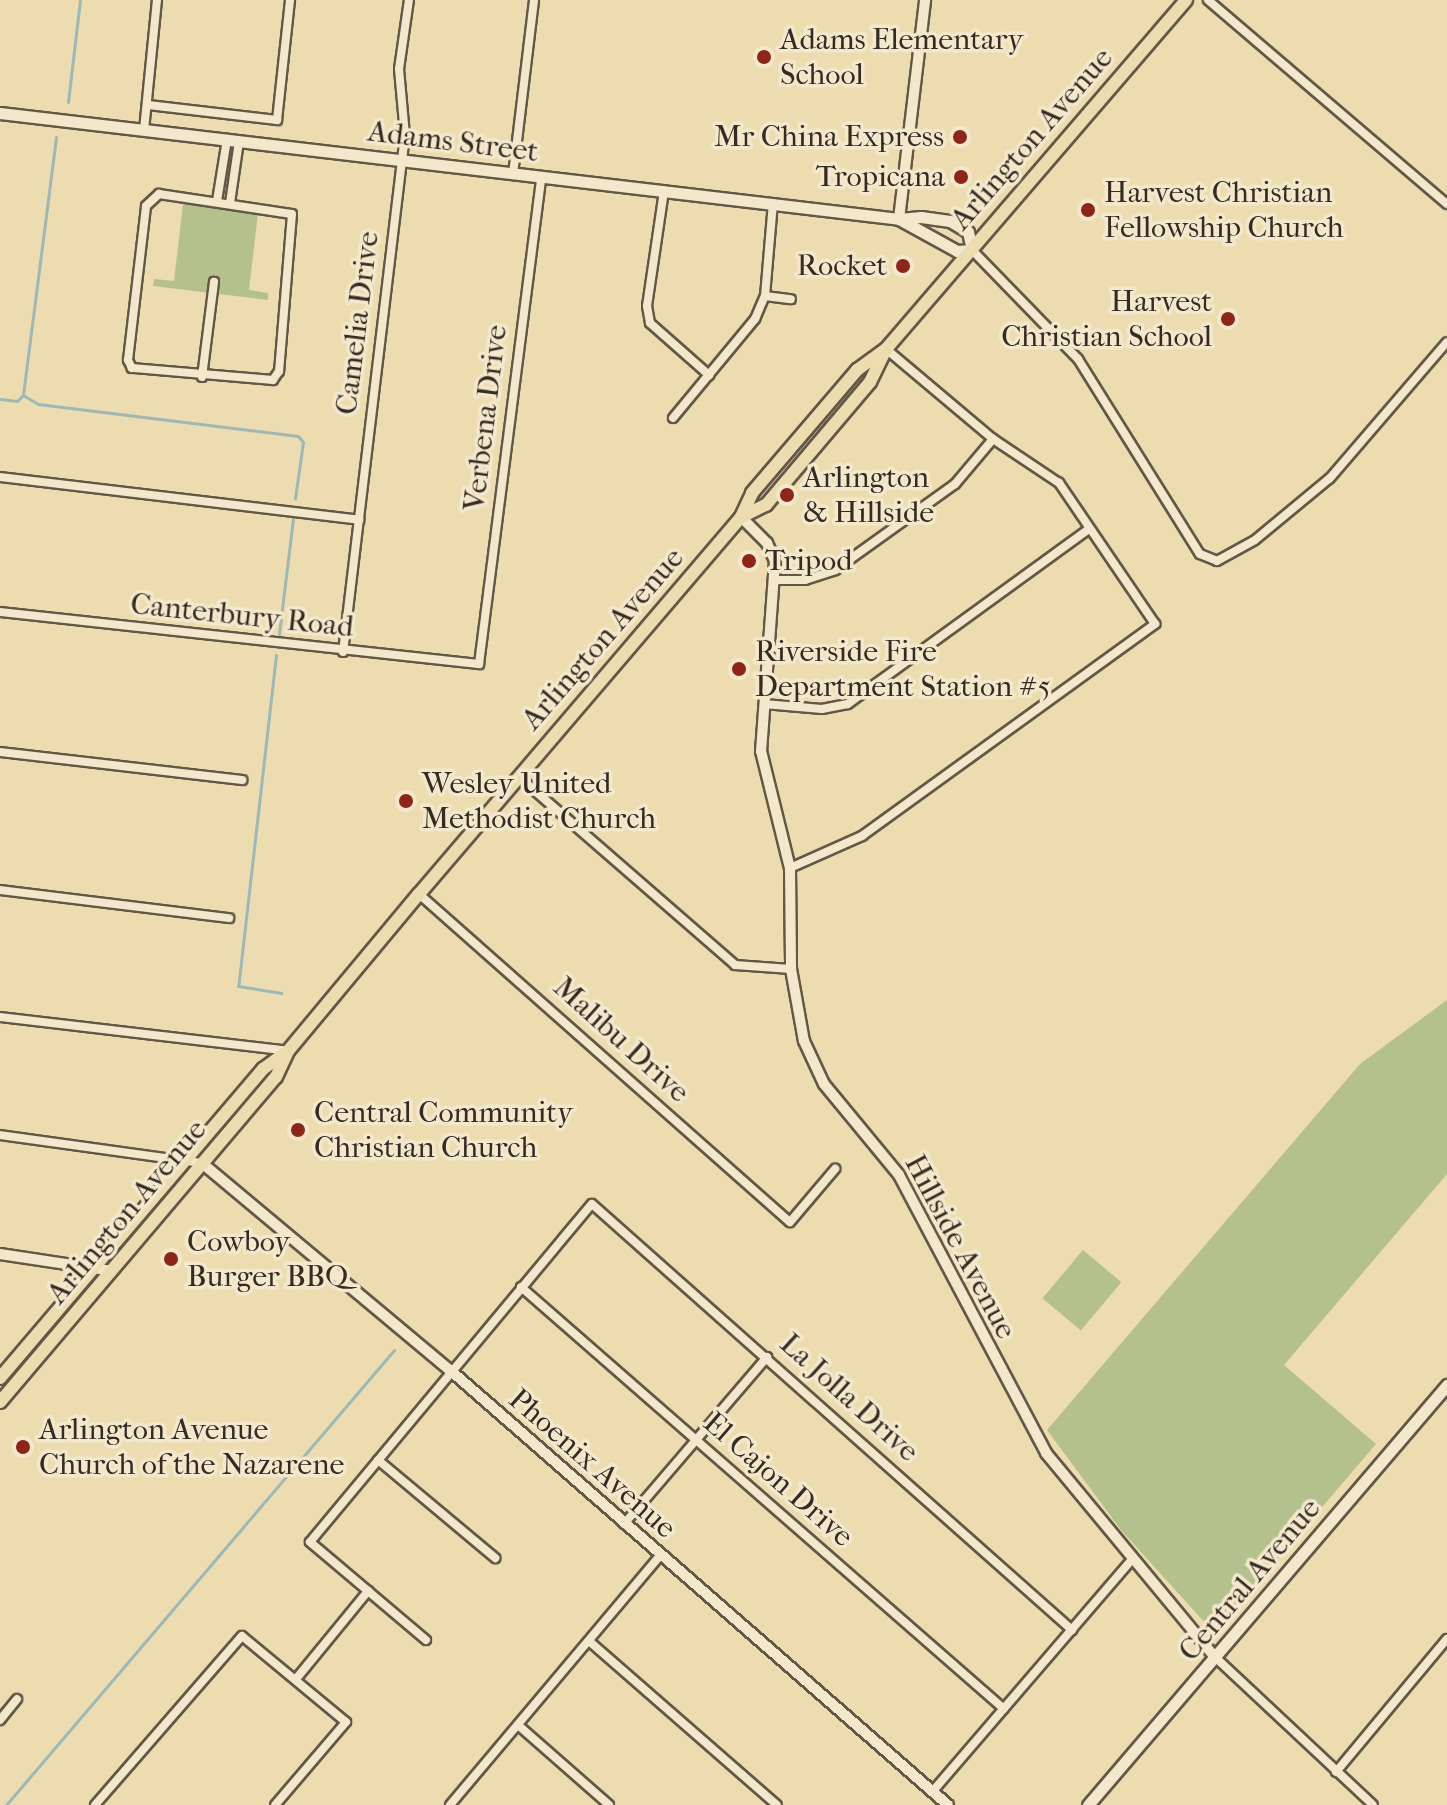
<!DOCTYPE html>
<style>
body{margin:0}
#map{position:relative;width:1447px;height:1805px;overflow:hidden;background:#ecdcb0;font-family:"IM FELL French Canon",serif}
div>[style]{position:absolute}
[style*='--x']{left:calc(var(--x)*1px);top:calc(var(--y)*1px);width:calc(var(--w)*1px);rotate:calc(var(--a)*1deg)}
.green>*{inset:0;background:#b4c18d;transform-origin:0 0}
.stream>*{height:3px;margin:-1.5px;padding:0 1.5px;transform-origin:1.5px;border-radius:1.5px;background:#9db9b7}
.roads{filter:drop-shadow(2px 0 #635746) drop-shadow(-2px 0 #635746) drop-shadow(0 2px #635746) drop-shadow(0 -2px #635746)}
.minor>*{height:8px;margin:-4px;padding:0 4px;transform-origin:4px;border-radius:4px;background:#f3e8cc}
.tertiary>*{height:10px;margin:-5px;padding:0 5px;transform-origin:5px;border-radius:5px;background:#f3e8cc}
.secondary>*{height:11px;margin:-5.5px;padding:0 5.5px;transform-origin:5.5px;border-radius:5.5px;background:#f3e8cc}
.primary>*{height:12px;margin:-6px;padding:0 6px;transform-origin:6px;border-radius:6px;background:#ecdcb0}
.dots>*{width:22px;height:22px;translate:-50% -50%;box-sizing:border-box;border:4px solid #f3e8cc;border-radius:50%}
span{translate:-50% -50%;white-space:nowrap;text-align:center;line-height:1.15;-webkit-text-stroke:7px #f3e8cc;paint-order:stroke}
.poi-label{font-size:30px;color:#352b23}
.left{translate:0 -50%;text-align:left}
.right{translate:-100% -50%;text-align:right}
.street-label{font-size:30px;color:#352b23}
</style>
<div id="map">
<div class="green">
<i style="clip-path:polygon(183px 204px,258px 213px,249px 290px,268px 293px,268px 300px,153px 286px,154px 279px,174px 281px)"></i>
<i style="clip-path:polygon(1447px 1000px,1447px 1174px,1284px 1365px,1376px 1444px,1223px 1623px,1206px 1624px,1121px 1530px,1047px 1430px,1360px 1064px)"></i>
<i style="left:1083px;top:1250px;width:50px;height:63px;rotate:40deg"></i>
</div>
<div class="stream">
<i style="--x:68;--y:102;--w:103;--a:-83.3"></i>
<i style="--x:23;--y:395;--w:17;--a:31"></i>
<i style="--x:38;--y:404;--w:262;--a:7"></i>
<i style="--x:298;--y:436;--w:8;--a:50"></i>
<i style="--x:303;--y:442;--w:57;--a:98.1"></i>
<i style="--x:0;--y:399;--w:17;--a:7"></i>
<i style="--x:17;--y:401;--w:8;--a:-45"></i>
<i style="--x:23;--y:395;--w:260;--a:-82.7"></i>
<i style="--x:279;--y:634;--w:116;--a:-83.1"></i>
<i style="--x:276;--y:655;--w:333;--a:96.5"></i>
<i style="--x:238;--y:986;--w:44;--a:9.2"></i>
<i style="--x:6;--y:1805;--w:598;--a:-49.54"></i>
</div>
<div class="roads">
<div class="minor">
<i style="--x:1208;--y:0;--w:314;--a:40.5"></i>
<i style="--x:148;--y:105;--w:130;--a:6.6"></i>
<i style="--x:277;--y:120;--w:121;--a:-83.8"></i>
<i style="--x:144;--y:130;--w:131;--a:-84.3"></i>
<i style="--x:513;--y:174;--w:175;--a:-83.1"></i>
<i style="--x:664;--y:191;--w:116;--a:98.4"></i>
<i style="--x:647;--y:306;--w:17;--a:80"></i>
<i style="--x:650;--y:323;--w:79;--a:41.4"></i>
<i style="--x:159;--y:194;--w:134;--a:8.6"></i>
<i style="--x:292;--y:214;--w:158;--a:94.7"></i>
<i style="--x:279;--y:371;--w:11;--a:124"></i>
<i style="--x:273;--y:380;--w:142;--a:-175.1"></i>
<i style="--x:132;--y:368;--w:9;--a:-117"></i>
<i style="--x:128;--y:360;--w:155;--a:-83.3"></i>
<i style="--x:146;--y:206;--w:18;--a:-43"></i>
<i style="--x:217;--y:201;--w:63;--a:-80.8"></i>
<i style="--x:230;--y:203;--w:63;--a:-81.7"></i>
<i style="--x:972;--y:250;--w:152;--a:45.8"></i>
<i style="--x:1078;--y:359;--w:230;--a:58"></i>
<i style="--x:1200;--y:554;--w:18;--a:22"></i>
<i style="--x:1217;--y:561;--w:43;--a:-28.9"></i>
<i style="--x:1255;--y:540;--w:97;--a:-39.6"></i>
<i style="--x:1330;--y:478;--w:179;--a:-49.3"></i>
<i style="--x:765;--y:296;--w:26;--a:7"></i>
<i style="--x:202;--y:377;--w:96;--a:-82.8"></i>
<i style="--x:673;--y:418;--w:129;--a:-50.4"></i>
<i style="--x:755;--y:319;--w:25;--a:-67"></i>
<i style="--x:765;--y:296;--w:93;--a:-85.1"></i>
<i style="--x:0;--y:477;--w:362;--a:6.8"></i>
<i style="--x:775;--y:580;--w:30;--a:0"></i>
<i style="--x:805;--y:580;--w:32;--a:-18"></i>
<i style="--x:835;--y:570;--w:148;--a:-35.6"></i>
<i style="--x:955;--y:484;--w:59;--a:-49.8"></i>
<i style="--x:0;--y:612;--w:482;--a:6.2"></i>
<i style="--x:479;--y:664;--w:491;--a:-82.7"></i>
<i style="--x:343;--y:652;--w:521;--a:-83.16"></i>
<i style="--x:405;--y:135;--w:66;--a:-95.2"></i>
<i style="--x:399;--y:69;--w:70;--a:-81.8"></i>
<i style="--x:764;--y:704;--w:58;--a:4.9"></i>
<i style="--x:822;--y:709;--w:26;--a:-11"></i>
<i style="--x:848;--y:704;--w:298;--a:-36"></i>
<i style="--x:0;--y:752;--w:244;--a:6.6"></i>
<i style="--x:519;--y:777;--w:286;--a:41"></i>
<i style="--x:735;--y:965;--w:56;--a:4.1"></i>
<i style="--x:790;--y:868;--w:79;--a:-24"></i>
<i style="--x:862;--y:836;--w:362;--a:-35.9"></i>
<i style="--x:1155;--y:624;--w:171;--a:-124.2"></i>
<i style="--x:1059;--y:483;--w:79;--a:-146.3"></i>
<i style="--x:993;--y:439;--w:140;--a:-139.9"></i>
<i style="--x:0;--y:890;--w:231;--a:7"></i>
<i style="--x:419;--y:894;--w:495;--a:41.5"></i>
<i style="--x:790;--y:1222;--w:70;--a:-49.7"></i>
<i style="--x:0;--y:1017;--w:290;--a:6.7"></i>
<i style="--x:0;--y:1135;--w:204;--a:7.9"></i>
<i style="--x:521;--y:1287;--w:641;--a:41.14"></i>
<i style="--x:378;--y:1460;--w:153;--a:39.9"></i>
<i style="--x:624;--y:1524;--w:220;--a:-49.4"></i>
<i style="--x:426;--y:1640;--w:152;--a:-139.8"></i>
<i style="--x:310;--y:1542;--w:440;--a:-50.2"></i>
<i style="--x:592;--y:1204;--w:642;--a:41.59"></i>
<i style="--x:589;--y:1641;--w:249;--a:41.1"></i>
<i style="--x:1215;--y:1657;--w:216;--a:43.1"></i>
<i style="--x:296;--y:1679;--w:114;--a:-50.7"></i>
<i style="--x:0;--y:1720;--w:27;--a:-51"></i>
<i style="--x:518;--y:1725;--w:121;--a:41.3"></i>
<i style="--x:1336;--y:1772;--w:173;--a:-50.2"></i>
<i style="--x:932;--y:1792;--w:308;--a:-49.3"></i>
<i style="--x:95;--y:1805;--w:224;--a:-49"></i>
<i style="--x:242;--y:1636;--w:135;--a:39.6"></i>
<i style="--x:346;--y:1722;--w:109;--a:130.5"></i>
<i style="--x:450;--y:1805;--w:326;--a:-49.9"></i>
</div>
<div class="tertiary">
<i style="--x:899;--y:219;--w:221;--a:-83.2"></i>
<i style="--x:741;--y:517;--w:37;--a:45"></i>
<i style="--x:767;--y:543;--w:20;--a:66"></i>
<i style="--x:775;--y:561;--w:191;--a:94.2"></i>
<i style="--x:761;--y:751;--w:121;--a:76.1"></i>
<i style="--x:790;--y:868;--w:101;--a:89.4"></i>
<i style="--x:791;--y:969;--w:73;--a:79.8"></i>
<i style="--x:804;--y:1041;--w:47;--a:65.1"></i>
<i style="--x:824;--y:1084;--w:118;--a:50.5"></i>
<i style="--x:899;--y:1175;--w:314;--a:62.1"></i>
<i style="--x:1046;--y:1453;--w:265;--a:50.4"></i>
<i style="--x:202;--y:1163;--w:323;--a:39.9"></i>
<i style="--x:450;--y:1370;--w:661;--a:41.14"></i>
<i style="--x:0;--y:1254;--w:113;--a:8.6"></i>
</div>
<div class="secondary">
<i style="--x:0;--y:113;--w:905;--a:6.72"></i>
<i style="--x:899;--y:219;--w:22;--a:-5"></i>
<i style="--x:921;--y:217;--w:29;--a:8"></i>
<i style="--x:950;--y:221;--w:21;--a:31"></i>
<i style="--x:968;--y:232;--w:18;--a:77"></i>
<i style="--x:972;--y:250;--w:15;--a:176"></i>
<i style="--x:957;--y:251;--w:66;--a:-151.1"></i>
<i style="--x:1088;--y:1805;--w:553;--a:-49.48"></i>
</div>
<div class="primary">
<i style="--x:741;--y:517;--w:28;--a:-26"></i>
<i style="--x:766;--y:505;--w:161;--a:-49.8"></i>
<i style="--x:870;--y:382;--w:32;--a:-64"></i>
<i style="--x:0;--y:1378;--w:406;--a:-49.6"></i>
<i style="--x:263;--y:1069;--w:27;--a:-36"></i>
<i style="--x:0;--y:1402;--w:426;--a:-49.7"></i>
<i style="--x:276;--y:1077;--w:29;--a:-65"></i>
<i style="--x:288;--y:1051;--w:204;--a:-50.2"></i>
<i style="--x:419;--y:894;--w:496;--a:-49.5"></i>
<i style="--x:741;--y:517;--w:26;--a:-65"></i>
<i style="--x:752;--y:493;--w:162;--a:-49.5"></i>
<i style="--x:857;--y:370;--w:36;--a:-36"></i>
<i style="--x:886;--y:349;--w:460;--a:-49.3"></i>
</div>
</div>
<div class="dots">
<i style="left:764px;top:57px;background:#8f2418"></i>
<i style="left:960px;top:137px;background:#8f2418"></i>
<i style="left:961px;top:177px;background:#8f2418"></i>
<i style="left:1088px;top:210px;background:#8f2418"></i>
<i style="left:903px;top:266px;background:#8f2418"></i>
<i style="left:1228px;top:319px;background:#8f2418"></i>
<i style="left:787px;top:495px;background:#8f2418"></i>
<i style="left:749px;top:561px;background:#8f2418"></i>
<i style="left:739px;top:669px;background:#8f2418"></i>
<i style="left:406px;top:801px;background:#8f2418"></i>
<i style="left:298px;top:1130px;background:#8f2418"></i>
<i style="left:171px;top:1259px;background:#8f2418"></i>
<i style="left:23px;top:1447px;background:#8f2418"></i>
</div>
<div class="poi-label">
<span class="left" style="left:780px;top:57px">Adams Elementary<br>School</span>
<span class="right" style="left:944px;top:137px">Mr China Express</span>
<span class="right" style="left:945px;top:177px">Tropicana</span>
<span class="left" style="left:1104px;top:210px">Harvest Christian<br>Fellowship Church</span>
<span class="right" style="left:887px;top:266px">Rocket</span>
<span class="right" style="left:1212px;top:319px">Harvest<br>Christian School</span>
<span class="left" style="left:803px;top:495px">Arlington<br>&amp; Hillside</span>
<span class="left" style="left:765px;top:561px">Tripod</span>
<span class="left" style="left:755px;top:669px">Riverside Fire<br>Department Station #5</span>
<span class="left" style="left:422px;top:801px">Wesley United<br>Methodist Church</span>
<span class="left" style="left:314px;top:1130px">Central Community<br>Christian Church</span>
<span class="left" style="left:187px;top:1259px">Cowboy<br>Burger BBQ</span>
<span class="left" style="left:39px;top:1447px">Arlington Avenue<br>Church of the Nazarene</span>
</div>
<div class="street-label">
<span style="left:1032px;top:139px;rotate:-49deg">Arlington Avenue</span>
<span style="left:453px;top:142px;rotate:7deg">Adams Street</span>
<span style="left:358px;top:323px;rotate:-83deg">Camelia Drive</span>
<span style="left:486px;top:418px;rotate:-83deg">Verbena Drive</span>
<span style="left:242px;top:616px;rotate:6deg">Canterbury Road</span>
<span style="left:603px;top:639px;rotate:-49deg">Arlington Avenue</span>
<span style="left:621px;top:1040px;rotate:42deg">Malibu Drive</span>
<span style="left:127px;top:1212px;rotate:-50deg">Arlington Avenue</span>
<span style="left:960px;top:1247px;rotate:62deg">Hillside Avenue</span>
<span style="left:849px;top:1398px;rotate:42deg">La Jolla Drive</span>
<span style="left:592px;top:1464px;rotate:41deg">Phoenix Avenue</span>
<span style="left:778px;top:1480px;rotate:41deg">El Cajon Drive</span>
<span style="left:1250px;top:1580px;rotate:-50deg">Central Avenue</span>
</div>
</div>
